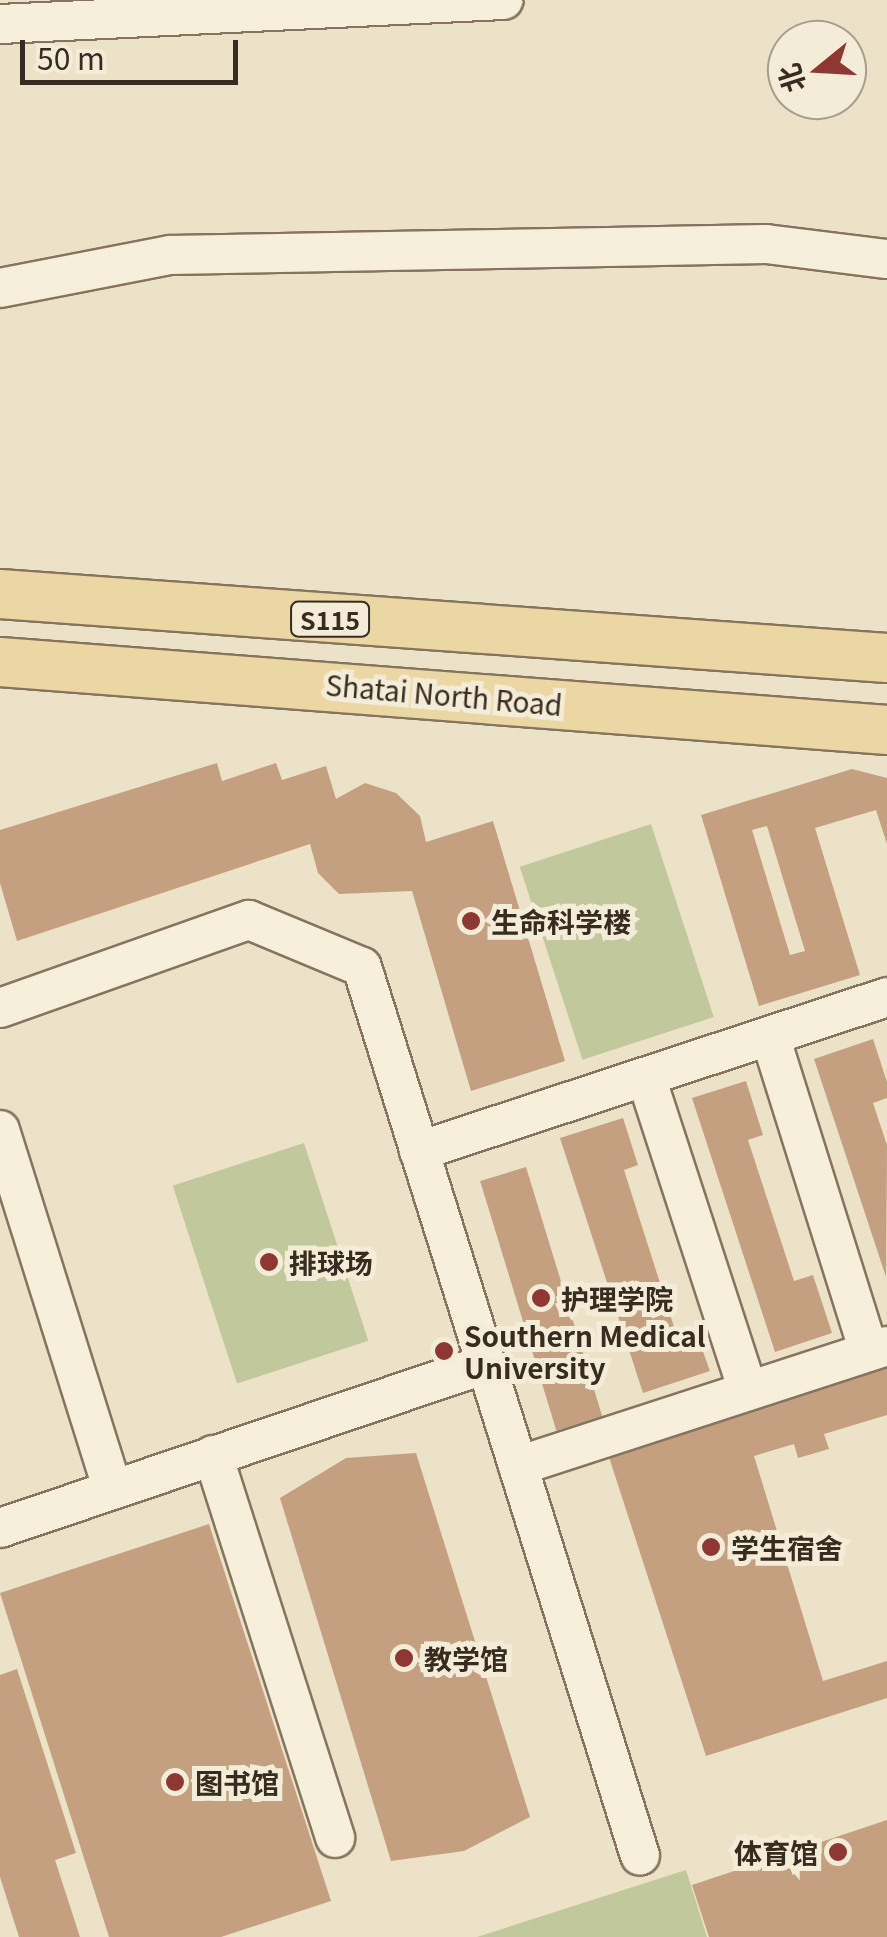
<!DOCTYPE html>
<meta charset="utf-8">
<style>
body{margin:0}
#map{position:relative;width:887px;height:1937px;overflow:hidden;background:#ebe2c7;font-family:Georgia,"Noto Sans SC",serif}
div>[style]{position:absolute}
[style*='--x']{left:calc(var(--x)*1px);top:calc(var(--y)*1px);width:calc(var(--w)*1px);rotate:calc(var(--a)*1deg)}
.green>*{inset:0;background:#c1c89c;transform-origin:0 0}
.building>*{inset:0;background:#c5a080;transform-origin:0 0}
.roads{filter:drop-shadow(2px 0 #85745e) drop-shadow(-2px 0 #85745e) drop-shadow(0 2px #85745e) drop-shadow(0 -2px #85745e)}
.minor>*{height:38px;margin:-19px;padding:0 19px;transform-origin:19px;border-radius:19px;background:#f6efda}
.major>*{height:48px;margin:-24px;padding:0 24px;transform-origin:24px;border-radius:24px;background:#ead7a3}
.dots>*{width:28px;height:28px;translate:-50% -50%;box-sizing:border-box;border:5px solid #f3ecd6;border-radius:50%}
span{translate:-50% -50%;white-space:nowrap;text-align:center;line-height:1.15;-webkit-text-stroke:10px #f3ecd6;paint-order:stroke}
.shield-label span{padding:2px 8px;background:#f3ecd6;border:2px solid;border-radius:8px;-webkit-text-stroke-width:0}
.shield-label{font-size:25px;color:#362c20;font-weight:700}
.street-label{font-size:28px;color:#362c20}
.poi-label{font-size:28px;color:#362c20;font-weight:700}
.left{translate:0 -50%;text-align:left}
.right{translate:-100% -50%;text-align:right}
.north{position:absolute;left:767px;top:20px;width:100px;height:100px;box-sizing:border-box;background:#f3ecd6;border:2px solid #a79f8d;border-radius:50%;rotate:252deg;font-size:28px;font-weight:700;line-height:40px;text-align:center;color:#362c20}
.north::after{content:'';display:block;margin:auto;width:35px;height:45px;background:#8e3733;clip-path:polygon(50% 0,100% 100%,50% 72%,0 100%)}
.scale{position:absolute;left:20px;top:40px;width:218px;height:45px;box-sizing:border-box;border:5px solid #362c20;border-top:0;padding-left:12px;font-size:30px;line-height:35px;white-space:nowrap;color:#362c20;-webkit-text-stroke:8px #f3ecd6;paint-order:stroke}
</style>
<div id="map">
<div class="green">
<i style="left:651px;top:824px;width:203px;height:138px;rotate:72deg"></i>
<i style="left:304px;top:1143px;width:208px;height:138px;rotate:72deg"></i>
<i style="clip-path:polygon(686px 1870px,707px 1937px,477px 1937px)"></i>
</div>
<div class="building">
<i style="clip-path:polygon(217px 763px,222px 781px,276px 763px,282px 780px,326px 766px,336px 799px,365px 783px,396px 793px,420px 816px,426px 842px,493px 821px,565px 1061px,471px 1091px,412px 891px,339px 894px,318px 873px,310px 844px,17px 941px,0 883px,0 830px)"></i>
<i style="clip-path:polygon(evenodd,852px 769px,887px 778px,887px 844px,876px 810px,815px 828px,860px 975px,759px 1006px,701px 815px,852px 769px,767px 826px,805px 951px,790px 955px,752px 830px,767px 826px)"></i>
<i style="clip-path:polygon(873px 1039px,887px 1082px,887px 1098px,873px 1103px,887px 1145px,886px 1277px,814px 1059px)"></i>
<i style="clip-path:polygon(746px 1081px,763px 1135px,748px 1140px,794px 1281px,813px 1275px,832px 1333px,775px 1352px,692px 1098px)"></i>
<i style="clip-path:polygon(623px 1118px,638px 1165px,624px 1170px,682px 1352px,701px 1346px,710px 1371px,643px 1393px,560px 1138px)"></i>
<i style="left:526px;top:1167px;width:261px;height:48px;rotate:73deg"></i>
<i style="clip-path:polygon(887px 1360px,887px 1415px,824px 1434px,829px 1449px,798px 1458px,794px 1444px,754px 1456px,823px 1681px,887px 1661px,887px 1698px,706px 1756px,607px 1451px)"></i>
<i style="clip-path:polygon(416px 1453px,530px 1817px,464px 1851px,391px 1861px,280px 1498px,346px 1458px)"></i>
<i style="clip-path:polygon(209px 1524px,331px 1901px,221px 1937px,109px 1937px,0 1593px)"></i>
<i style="clip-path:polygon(17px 1669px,76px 1853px,55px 1860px,80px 1937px,19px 1937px,0 1877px,0 1675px)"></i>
<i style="clip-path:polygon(887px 1820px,887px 1937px,709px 1937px,692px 1885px)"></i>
</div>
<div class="roads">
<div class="minor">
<i style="--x:0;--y:24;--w:504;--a:-2.73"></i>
<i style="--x:0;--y:288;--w:173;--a:-11"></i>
<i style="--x:170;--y:255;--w:596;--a:-1.06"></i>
<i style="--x:766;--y:244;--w:122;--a:7.1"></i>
<i style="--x:0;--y:1008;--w:264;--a:-19.5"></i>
<i style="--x:249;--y:920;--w:122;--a:22.6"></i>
<i style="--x:362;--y:967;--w:931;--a:72.63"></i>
<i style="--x:770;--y:1036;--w:330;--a:72.6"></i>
<i style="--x:646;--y:1077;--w:330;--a:72"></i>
<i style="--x:0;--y:1130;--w:377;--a:72.6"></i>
<i style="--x:419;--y:1151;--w:493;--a:-18.2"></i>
<i style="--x:213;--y:1455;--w:402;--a:72.3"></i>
<i style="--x:518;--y:1466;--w:388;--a:-18"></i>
<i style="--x:0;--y:1528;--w:513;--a:-18.65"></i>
</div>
<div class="major">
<i style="--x:0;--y:594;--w:889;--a:4.13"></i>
<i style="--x:0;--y:662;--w:890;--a:4.38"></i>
</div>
</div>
<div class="dots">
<i style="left:471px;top:921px;background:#8e3733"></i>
<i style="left:269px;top:1262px;background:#8e3733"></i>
<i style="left:541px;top:1298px;background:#8e3733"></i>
<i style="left:444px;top:1351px;background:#8e3733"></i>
<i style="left:711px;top:1547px;background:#8e3733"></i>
<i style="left:404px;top:1658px;background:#8e3733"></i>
<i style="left:175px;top:1782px;background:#8e3733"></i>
<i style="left:838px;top:1852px;background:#8e3733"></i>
</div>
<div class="shield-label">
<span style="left:330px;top:619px">S115</span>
</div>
<div class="street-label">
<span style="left:444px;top:694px;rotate:5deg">Shatai North Road</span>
</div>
<div class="poi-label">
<span class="left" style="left:491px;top:921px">生命科学楼</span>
<span class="left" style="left:289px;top:1262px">排球场</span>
<span class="left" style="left:561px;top:1298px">护理学院</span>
<span class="left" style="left:464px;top:1351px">Southern Medical<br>University</span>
<span class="left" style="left:731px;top:1547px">学生宿舍</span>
<span class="left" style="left:424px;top:1658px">教学馆</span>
<span class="left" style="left:195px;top:1782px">图书馆</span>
<span class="right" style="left:818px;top:1852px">体育馆</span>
</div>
<div class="north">北</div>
<div class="scale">50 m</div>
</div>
